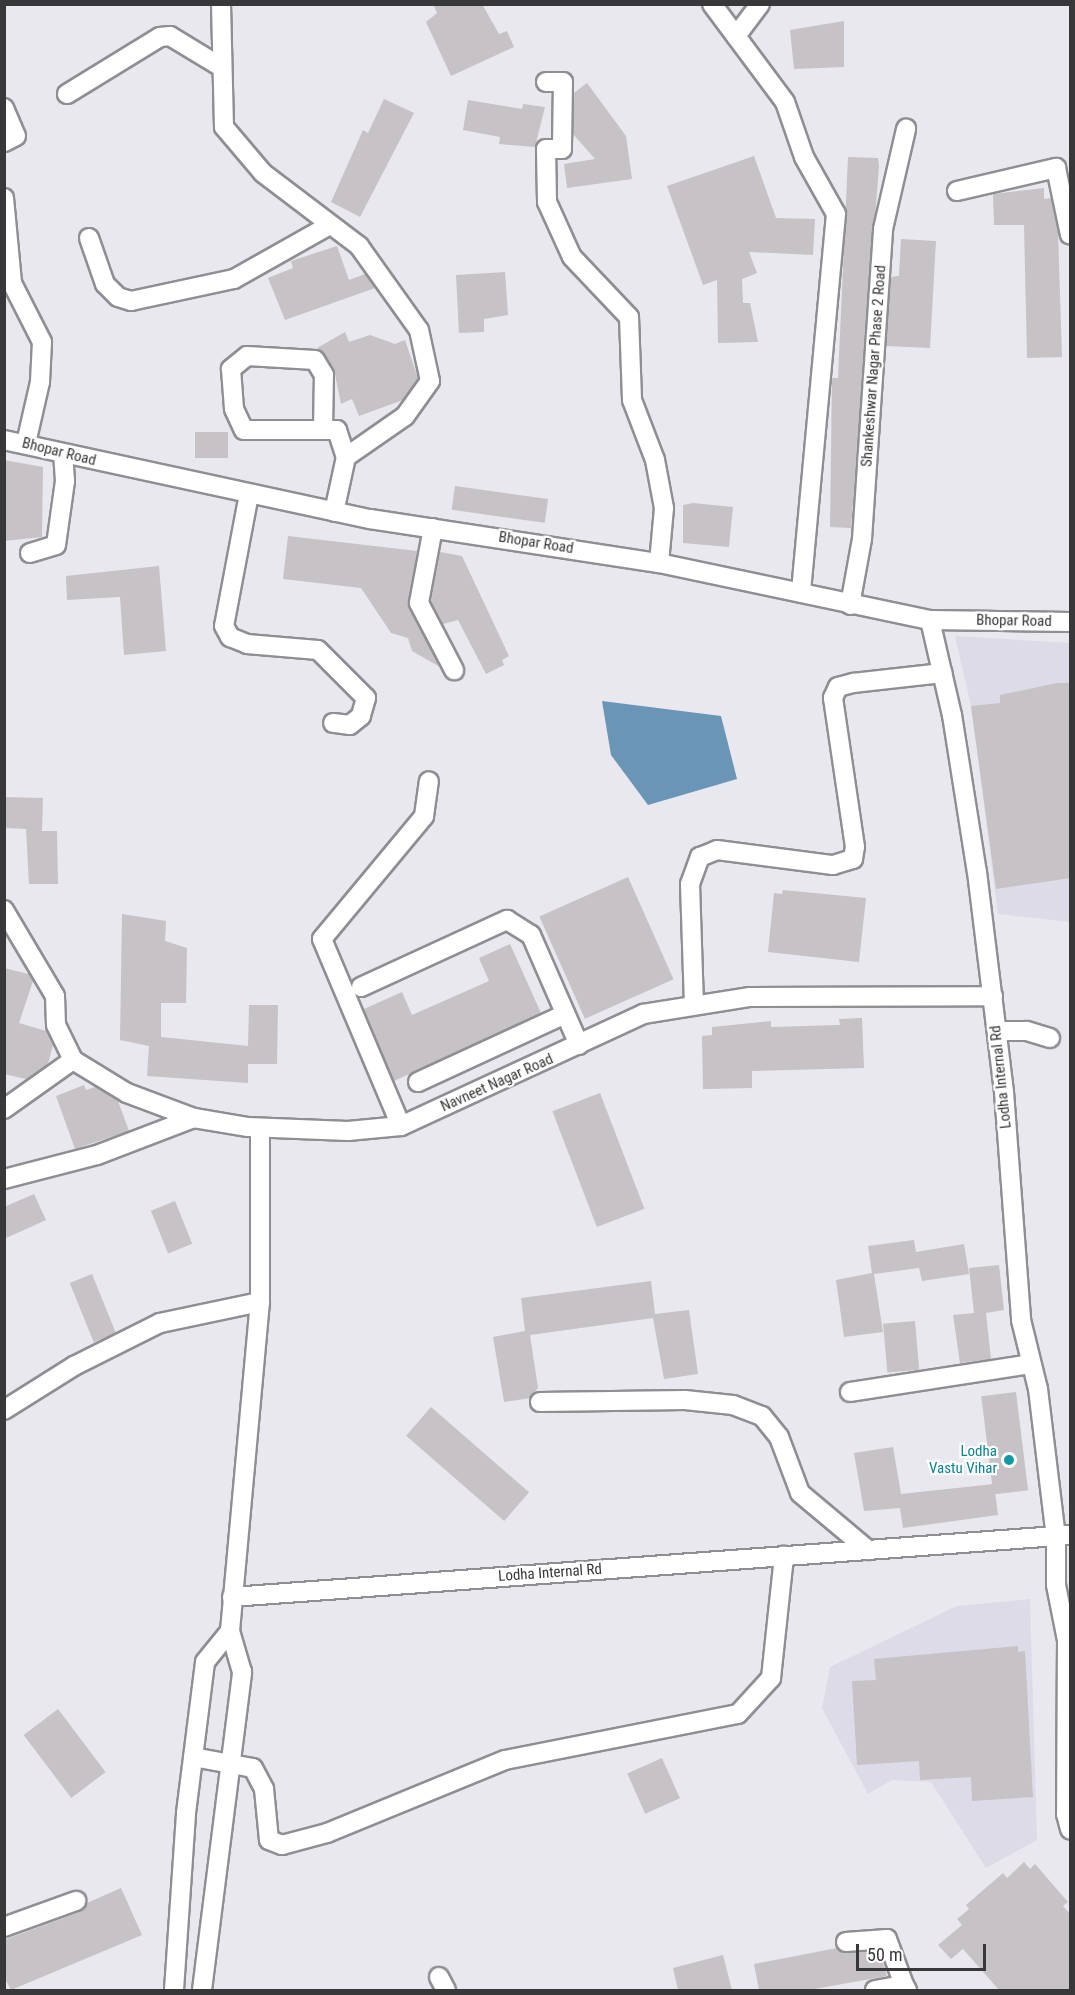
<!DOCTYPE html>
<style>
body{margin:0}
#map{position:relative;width:1075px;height:1995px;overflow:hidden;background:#e9e8ee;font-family:"Roboto Condensed",sans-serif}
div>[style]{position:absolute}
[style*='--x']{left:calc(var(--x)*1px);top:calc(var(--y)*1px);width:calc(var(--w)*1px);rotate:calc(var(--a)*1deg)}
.built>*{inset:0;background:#dddbe8}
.water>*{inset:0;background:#6a95b7}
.building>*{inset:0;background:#c6c2c6;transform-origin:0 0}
.roads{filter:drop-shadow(2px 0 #8f8e93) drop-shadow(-2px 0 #8f8e93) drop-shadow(0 2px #8f8e93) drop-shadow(0 -2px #8f8e93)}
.minor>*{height:18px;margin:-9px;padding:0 9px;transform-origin:9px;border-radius:9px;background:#fff}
.dots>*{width:16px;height:16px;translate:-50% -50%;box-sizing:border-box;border:3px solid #fff;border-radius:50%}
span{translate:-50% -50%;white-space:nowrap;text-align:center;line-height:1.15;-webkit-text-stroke:4.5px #fff;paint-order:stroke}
.street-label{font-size:15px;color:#383739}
.culture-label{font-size:15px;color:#0d838f}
.right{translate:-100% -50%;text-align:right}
.frame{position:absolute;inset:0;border:6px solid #383739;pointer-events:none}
.scale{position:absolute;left:856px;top:1944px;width:130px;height:27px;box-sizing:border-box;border:3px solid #383739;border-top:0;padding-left:8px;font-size:18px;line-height:21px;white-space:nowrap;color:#383739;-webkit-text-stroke:4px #fff;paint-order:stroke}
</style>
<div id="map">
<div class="built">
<i style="clip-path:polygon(955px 636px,1070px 643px,1070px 922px,998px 914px,971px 706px)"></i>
<i style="clip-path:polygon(1030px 1599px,1037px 1840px,986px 1868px,931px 1782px,892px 1780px,868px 1794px,822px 1708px,830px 1667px,957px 1606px)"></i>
</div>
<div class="water">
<i style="clip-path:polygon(602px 701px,721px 716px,737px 779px,648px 805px,611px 755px)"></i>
</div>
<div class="building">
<i style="clip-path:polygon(433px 4px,482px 4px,499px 34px,507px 31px,514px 47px,451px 76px,426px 22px,437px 13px)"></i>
<i style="clip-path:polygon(844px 21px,844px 67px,794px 69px,790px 30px)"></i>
<i style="clip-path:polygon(587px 83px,626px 136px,632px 179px,567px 188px,564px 164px,595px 159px,573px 134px,574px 93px)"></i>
<i style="clip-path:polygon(384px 99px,414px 113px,360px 217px,331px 202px,363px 130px,368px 133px)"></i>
<i style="clip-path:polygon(468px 100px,522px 109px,523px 104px,545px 107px,535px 147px,499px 144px,500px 137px,463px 130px)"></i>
<i style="clip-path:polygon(754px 156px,776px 218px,815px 219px,813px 255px,749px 252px,757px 273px,742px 279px,743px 303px,750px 303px,758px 342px,718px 343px,717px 280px,703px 285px,667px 186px)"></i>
<i style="clip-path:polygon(848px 157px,878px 158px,879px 166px,851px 528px,830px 527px,832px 378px,838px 378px)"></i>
<i style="clip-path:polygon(1044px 188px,1044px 199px,1051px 198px,1058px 232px,1062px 357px,1027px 358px,1024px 225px,994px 225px,993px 194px)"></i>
<i style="clip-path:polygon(901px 239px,936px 241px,930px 348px,886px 346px,891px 277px,899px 276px)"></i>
<i style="clip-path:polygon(337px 246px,349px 280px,365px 274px,375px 288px,285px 320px,268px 278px,293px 268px,291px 261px)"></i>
<i style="clip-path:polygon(505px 272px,508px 315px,484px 319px,484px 332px,459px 333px,456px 275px)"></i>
<i style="clip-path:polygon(345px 332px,349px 342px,370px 335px,395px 344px,405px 340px,418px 378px,403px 400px,359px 416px,352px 399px,341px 404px,334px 369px,317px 348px)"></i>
<i style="left:195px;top:432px;width:33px;height:26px"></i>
<i style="clip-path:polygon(4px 460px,43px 467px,42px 537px,4px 541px)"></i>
<i style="left:455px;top:486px;width:94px;height:24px;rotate:8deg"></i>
<i style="clip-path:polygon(693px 503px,733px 507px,729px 547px,683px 543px,683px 505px)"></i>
<i style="clip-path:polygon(288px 536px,417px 551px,409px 608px,440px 667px,412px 651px,408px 638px,391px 633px,361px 588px,283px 579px)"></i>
<i style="clip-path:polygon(440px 552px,462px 556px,509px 656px,502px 660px,504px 665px,486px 674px,458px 620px,443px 624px,431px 601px)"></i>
<i style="clip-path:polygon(159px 566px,166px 651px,124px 655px,120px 597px,67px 600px,66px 576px)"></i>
<i style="clip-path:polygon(1057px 683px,1071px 683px,1071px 878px,996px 889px,971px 706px,1000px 703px,1000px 695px)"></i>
<i style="clip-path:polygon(4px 797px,43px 798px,42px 831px,57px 831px,58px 884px,29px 884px,26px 829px,4px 828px)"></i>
<i style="left:628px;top:877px;width:112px;height:97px;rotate:66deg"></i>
<i style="clip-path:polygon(783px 890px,866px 898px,859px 962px,768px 952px,774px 893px,782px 894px)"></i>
<i style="clip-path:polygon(122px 914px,166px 921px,165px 941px,187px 948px,186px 1003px,161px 1003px,161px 1037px,248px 1046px,249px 1005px,278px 1005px,277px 1064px,248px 1064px,248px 1083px,147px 1076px,149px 1046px,120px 1040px)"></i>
<i style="clip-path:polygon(510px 944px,541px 1013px,394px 1081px,364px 1009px,402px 992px,412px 1015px,489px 981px,479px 958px)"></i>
<i style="clip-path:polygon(4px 968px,29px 974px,33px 981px,19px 1023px,46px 1031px,53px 1045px,48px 1064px,26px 1079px,4px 1074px)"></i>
<i style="clip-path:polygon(862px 1018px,864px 1068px,752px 1071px,752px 1088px,703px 1089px,702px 1036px,712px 1035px,712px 1027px,771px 1021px,771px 1027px,840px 1025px,839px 1019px)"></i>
<i style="clip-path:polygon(84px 1085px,86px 1090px,95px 1087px,118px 1101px,129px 1131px,75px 1149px,56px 1096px)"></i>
<i style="left:600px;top:1093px;width:124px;height:51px;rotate:69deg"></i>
<i style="clip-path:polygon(34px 1194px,46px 1220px,4px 1239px,4px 1207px)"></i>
<i style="left:175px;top:1201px;width:46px;height:26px;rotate:68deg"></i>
<i style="clip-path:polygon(914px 1240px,916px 1252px,964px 1244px,969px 1274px,922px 1281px,919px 1268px,874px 1274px,883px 1332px,844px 1337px,836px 1280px,872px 1273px,868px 1246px)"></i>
<i style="clip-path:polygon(999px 1265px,1004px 1310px,986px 1313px,991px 1359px,960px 1363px,953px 1315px,974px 1313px,969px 1268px)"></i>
<i style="left:92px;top:1274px;width:64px;height:24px;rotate:68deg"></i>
<i style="clip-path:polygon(651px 1281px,655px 1314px,689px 1310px,698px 1374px,664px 1379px,653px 1318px,530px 1335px,538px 1388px,530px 1398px,504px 1402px,493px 1337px,525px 1331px,521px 1298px)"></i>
<i style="left:915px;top:1321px;width:49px;height:32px;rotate:85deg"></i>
<i style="left:1016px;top:1392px;width:99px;height:35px;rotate:83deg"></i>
<i style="left:431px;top:1407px;width:130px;height:38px;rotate:41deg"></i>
<i style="clip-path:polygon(893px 1447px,901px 1494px,994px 1484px,998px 1515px,903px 1528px,900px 1508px,864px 1511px,854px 1453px)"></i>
<i style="clip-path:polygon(1018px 1646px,1018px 1652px,1025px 1651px,1033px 1797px,972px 1801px,971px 1777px,920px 1780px,919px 1761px,857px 1765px,852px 1681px,876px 1680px,874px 1659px)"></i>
<i style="left:58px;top:1709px;width:79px;height:43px;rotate:53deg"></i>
<i style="left:662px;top:1758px;width:44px;height:38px;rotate:66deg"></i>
<i style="clip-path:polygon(1024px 1862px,1030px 1869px,1035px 1864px,1068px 1902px,1063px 1906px,1071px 1915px,1071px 1990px,999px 1990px,963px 1949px,951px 1959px,938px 1945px,962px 1925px,957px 1919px,969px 1909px,966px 1905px,1003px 1873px,1007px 1878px)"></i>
<i style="clip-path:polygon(121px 1888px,142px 1935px,11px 1990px,4px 1977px,4px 1940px,80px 1912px,87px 1903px)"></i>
<i style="clip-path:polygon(837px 1948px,847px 1953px,879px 1951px,887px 1976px,809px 1990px,759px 1990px,754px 1964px)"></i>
<i style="clip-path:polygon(723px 1955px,732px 1990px,678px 1990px,673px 1968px)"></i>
</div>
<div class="roads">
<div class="minor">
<i style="--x:221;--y:4;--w:123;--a:88.6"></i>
<i style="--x:224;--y:127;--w:60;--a:49.7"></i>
<i style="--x:263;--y:173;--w:121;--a:37.2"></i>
<i style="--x:359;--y:246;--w:103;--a:54.5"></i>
<i style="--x:419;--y:330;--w:52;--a:77.8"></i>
<i style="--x:430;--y:381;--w:43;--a:125.5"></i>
<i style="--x:405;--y:416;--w:72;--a:145.2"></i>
<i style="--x:346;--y:457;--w:56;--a:102.3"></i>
<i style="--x:712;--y:4;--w:122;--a:53.3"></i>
<i style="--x:785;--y:102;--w:58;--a:70.9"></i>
<i style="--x:804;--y:157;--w:65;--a:60.7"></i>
<i style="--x:836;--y:214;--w:380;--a:95.3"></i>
<i style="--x:736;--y:36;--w:40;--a:-53"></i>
<i style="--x:546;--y:82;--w:17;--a:0"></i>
<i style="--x:563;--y:82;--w:67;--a:90.9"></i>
<i style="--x:562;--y:149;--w:16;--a:180"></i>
<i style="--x:546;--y:149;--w:53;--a:88.9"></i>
<i style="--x:547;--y:202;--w:60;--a:65.6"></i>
<i style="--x:572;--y:257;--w:83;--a:46.5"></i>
<i style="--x:629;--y:317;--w:83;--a:87.9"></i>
<i style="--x:632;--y:400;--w:64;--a:69"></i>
<i style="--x:655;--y:460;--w:49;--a:79.4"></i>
<i style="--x:664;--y:508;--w:55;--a:95.2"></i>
<i style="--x:67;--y:94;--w:109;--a:-31.5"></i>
<i style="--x:160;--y:37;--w:10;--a:-6"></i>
<i style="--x:170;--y:36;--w:60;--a:31.3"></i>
<i style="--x:4;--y:108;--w:30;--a:67"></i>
<i style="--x:16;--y:136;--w:13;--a:153"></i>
<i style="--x:957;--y:191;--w:102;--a:-13.1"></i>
<i style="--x:1056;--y:168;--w:68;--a:78.2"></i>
<i style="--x:4;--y:198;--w:85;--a:84.6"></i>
<i style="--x:12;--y:283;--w:66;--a:63"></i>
<i style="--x:42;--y:342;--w:40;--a:92.9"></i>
<i style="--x:40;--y:382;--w:63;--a:102.9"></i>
<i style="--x:89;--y:238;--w:49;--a:70.8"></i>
<i style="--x:105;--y:284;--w:18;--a:45"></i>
<i style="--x:118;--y:297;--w:14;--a:17"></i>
<i style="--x:131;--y:301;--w:105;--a:-12.1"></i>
<i style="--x:234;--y:279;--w:110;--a:-29.4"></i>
<i style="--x:323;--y:430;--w:55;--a:-89"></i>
<i style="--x:324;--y:375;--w:17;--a:-121"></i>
<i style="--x:315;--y:360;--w:68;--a:-176.6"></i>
<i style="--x:247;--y:356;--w:21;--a:141"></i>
<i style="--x:231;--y:369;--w:40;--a:85.7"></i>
<i style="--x:234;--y:409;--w:23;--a:65"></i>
<i style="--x:244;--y:430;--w:93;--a:0"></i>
<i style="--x:337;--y:430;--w:28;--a:72"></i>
<i style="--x:4;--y:440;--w:374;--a:12.2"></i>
<i style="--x:370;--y:519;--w:292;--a:8.7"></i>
<i style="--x:659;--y:563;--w:277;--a:11.9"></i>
<i style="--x:930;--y:620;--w:140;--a:0.8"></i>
<i style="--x:249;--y:494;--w:134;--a:100.7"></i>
<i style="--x:224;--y:626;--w:13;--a:61"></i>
<i style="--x:230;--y:637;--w:18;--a:22"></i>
<i style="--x:247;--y:644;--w:71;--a:4.8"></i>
<i style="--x:318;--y:650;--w:68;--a:45"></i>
<i style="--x:366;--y:698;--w:19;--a:106"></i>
<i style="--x:361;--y:716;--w:14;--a:141"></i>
<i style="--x:350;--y:725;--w:17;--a:-173"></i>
<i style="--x:433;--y:528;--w:76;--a:100.6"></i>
<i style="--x:419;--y:603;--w:76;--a:62.4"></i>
<i style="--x:30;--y:553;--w:27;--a:-17"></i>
<i style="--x:56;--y:545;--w:65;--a:-82"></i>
<i style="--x:65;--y:481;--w:27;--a:-94"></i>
<i style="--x:850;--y:605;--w:67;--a:-79.7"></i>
<i style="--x:862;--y:539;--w:311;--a:-86.1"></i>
<i style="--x:883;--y:229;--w:103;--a:-77"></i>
<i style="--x:930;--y:620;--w:98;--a:77"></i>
<i style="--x:952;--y:715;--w:159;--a:81"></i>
<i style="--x:977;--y:872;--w:222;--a:83"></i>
<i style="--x:1004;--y:1092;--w:229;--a:85.7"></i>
<i style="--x:1021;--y:1320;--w:71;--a:76.2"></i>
<i style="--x:1038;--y:1389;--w:149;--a:83.1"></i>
<i style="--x:1056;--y:1537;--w:48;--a:90"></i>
<i style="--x:1056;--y:1585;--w:56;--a:78.7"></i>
<i style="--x:1067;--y:1640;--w:174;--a:90.3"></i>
<i style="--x:1066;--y:1814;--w:16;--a:75"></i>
<i style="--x:4;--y:910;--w:100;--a:59.3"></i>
<i style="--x:55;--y:996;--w:29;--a:88"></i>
<i style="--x:56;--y:1025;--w:39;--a:64"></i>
<i style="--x:73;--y:1060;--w:63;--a:31.4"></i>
<i style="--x:127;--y:1093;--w:72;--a:20.5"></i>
<i style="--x:361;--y:987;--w:161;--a:-24.7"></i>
<i style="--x:507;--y:920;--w:28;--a:32"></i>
<i style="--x:531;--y:935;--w:120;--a:66.4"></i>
<i style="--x:694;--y:1005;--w:121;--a:-91.9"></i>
<i style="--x:690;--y:884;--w:29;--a:-70"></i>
<i style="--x:700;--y:857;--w:18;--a:-22"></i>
<i style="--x:717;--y:850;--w:117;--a:7.4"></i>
<i style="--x:833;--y:865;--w:21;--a:-17"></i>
<i style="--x:853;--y:859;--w:12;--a:-81"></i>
<i style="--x:855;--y:847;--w:151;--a:-98.4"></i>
<i style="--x:833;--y:698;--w:12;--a:-66"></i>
<i style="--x:838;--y:687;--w:16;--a:-15"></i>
<i style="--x:853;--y:683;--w:90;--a:-6.4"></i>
<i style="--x:997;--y:1031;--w:30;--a:0"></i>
<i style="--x:1027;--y:1031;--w:24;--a:17"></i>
<i style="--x:418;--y:1082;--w:162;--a:-24.8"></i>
<i style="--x:4;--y:1109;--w:85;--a:-35.4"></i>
<i style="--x:401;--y:1126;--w:203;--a:-112.9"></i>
<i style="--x:322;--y:939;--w:160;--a:-50.3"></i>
<i style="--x:424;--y:816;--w:35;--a:-82"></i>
<i style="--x:4;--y:1179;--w:96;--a:-14.5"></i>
<i style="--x:97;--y:1155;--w:104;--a:-20.9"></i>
<i style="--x:194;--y:1118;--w:55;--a:9.5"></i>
<i style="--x:248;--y:1127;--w:100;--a:2.3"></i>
<i style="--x:348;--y:1131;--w:53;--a:-5.4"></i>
<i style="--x:401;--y:1126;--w:267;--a:-24.8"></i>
<i style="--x:643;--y:1014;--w:107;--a:-9.1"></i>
<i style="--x:749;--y:997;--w:244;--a:-0.2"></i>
<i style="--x:850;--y:1392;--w:183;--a:-8.8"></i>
<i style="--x:540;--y:1402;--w:145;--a:-0.8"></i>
<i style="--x:685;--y:1400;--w:48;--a:5.9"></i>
<i style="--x:733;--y:1405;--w:31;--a:21"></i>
<i style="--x:762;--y:1416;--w:27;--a:51"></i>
<i style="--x:779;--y:1437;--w:60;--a:69.4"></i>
<i style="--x:800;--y:1493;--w:89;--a:40"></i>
<i style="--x:4;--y:1410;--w:83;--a:-32.2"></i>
<i style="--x:74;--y:1366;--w:96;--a:-26.6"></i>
<i style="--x:160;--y:1323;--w:102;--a:-11.9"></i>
<i style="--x:232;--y:1597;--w:840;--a:-4.23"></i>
<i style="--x:193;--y:1757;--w:61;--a:10.4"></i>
<i style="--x:253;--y:1768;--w:24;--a:62"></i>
<i style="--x:264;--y:1789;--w:51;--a:84.4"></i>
<i style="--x:269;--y:1840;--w:14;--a:21"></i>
<i style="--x:282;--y:1845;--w:47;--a:-14.9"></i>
<i style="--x:327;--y:1833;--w:192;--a:-22.3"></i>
<i style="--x:505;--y:1760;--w:237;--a:-11.2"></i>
<i style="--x:738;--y:1714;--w:49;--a:-47.5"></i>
<i style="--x:771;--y:1678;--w:123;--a:-83.9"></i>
<i style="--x:4;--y:1927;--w:77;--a:-19.9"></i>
<i style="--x:846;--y:1942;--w:41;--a:-4.2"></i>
<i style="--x:887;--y:1939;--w:49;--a:69.7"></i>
<i style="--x:439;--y:1977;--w:15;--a:62"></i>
<i style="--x:174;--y:1990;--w:177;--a:-86.1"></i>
<i style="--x:186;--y:1813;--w:152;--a:-82.8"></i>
<i style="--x:205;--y:1662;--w:40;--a:-51"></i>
<i style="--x:202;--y:1990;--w:321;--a:-82.8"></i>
<i style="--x:242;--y:1672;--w:43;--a:-106.3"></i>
<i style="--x:230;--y:1631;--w:330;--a:-84.8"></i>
<i style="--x:260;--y:1302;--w:174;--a:-90"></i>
<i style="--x:875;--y:1990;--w:29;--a:-10"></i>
<i style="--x:904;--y:1985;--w:6;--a:59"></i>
</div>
</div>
<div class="dots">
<i style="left:1009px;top:1460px;background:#0f9aa8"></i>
</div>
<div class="street-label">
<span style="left:874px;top:366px;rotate:-86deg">Shankeshwar Nagar Phase 2 Road</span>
<span style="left:59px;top:452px;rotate:14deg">Bhopar Road</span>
<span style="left:536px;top:543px;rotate:9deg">Bhopar Road</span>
<span style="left:1014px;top:621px;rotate:1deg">Bhopar Road</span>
<span style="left:1001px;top:1077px;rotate:-96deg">Lodha Internal Rd</span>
<span style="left:497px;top:1083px;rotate:-24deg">Navneet Nagar Road</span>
<span style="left:550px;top:1573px;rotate:-4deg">Lodha Internal Rd</span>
</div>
<div class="culture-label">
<span class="right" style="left:997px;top:1460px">Lodha<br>Vastu Vihar</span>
</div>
<div class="frame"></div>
<div class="scale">50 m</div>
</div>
